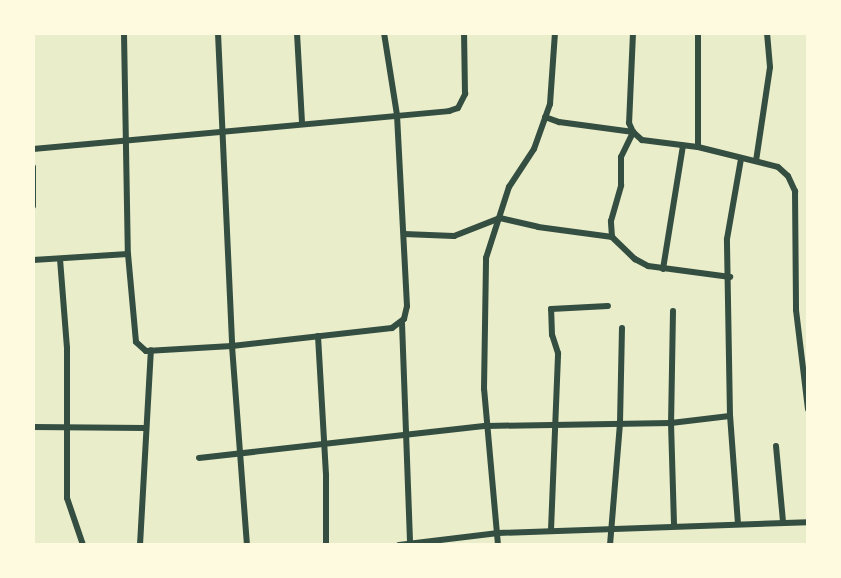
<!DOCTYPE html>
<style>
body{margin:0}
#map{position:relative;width:841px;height:578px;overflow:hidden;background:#e9edc9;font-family:Raleway,sans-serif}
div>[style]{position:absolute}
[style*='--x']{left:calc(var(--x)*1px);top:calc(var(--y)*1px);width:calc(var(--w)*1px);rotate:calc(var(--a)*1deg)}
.minor>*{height:6px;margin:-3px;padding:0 3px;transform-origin:3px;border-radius:3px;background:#344e41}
span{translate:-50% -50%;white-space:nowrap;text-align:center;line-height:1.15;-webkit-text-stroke:5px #fefae0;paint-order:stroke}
.frame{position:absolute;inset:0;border:35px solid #fefae0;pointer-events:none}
</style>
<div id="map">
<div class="minor">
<i style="--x:124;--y:33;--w:221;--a:89"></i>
<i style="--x:128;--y:254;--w:88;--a:84.8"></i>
<i style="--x:136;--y:342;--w:13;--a:42"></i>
<i style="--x:146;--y:351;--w:86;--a:-3.3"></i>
<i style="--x:232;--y:346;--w:161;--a:-6.4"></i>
<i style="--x:392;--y:328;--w:15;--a:-37"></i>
<i style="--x:404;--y:319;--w:13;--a:-77"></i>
<i style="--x:407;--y:306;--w:191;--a:-93"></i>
<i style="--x:397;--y:115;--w:83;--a:-99"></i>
<i style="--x:218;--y:33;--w:313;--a:87.4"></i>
<i style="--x:232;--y:346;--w:200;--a:85.7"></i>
<i style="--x:297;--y:33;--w:89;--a:86.8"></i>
<i style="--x:633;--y:33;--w:90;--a:92.5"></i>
<i style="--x:629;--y:123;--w:10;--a:66"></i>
<i style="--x:633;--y:132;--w:12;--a:42"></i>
<i style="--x:642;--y:140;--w:56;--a:7.1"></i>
<i style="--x:698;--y:147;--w:82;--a:14"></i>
<i style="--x:778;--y:167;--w:13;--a:42"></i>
<i style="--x:788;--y:176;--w:17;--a:65"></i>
<i style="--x:795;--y:191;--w:119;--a:89.5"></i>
<i style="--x:796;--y:310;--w:100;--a:83.1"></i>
<i style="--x:545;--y:117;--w:15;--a:20"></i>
<i style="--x:559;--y:122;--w:75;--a:7.7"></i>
<i style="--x:698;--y:147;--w:114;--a:-90"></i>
<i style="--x:33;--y:149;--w:418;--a:-5.2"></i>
<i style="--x:449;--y:111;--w:9;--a:-18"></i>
<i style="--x:458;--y:108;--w:16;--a:-63"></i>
<i style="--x:465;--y:94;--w:61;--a:-90.9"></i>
<i style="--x:756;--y:161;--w:95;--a:-81.5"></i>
<i style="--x:770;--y:67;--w:34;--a:-95"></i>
<i style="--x:33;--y:167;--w:39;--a:90"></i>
<i style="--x:404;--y:234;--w:50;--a:2.3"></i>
<i style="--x:454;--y:236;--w:49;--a:-21.4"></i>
<i style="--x:500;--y:218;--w:39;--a:13"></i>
<i style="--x:538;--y:227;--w:75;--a:7.7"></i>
<i style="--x:612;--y:237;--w:32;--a:44"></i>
<i style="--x:635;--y:259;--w:15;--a:28"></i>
<i style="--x:648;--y:266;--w:83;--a:7.6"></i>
<i style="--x:612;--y:237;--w:16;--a:-94"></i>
<i style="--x:611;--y:221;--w:37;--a:-74"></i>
<i style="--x:621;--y:185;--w:28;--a:-90"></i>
<i style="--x:621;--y:157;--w:28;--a:-64"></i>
<i style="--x:60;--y:259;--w:89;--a:85.5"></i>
<i style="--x:67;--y:348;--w:150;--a:90"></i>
<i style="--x:67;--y:498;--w:50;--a:71.2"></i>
<i style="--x:33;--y:260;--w:95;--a:-3.6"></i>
<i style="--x:663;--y:269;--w:125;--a:-80.8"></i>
<i style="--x:673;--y:311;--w:112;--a:91"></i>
<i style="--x:671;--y:423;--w:101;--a:88.3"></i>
<i style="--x:402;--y:323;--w:222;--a:87.9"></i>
<i style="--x:318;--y:336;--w:139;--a:86.7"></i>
<i style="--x:326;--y:475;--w:70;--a:90"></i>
<i style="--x:33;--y:427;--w:113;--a:0.5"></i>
<i style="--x:776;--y:446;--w:75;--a:84.7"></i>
<i style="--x:199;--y:458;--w:289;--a:-6.4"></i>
<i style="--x:486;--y:426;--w:185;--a:-0.9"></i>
<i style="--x:671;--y:423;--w:59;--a:-6.8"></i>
<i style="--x:738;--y:524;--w:108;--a:-94.2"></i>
<i style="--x:730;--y:416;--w:177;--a:-91"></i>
<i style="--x:727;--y:239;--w:81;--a:-80.1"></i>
<i style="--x:551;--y:530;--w:177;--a:-87.7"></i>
<i style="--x:558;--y:353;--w:19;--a:-108"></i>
<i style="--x:552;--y:335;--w:26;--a:-92"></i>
<i style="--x:551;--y:309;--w:57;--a:-3"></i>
<i style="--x:140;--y:545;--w:195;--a:-86.8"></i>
<i style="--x:399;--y:545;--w:100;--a:-6.9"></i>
<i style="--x:498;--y:533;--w:310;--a:-2"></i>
<i style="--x:498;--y:545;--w:157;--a:-95.1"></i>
<i style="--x:484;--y:389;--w:131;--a:-89.1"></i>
<i style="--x:486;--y:258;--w:75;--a:-72.1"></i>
<i style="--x:509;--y:187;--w:45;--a:-56.7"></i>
<i style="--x:534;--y:149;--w:48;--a:-70.4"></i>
<i style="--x:550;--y:104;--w:71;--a:-86"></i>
<i style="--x:610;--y:545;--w:122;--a:-85.3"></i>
<i style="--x:620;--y:423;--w:95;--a:-88.8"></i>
</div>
<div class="frame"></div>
</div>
